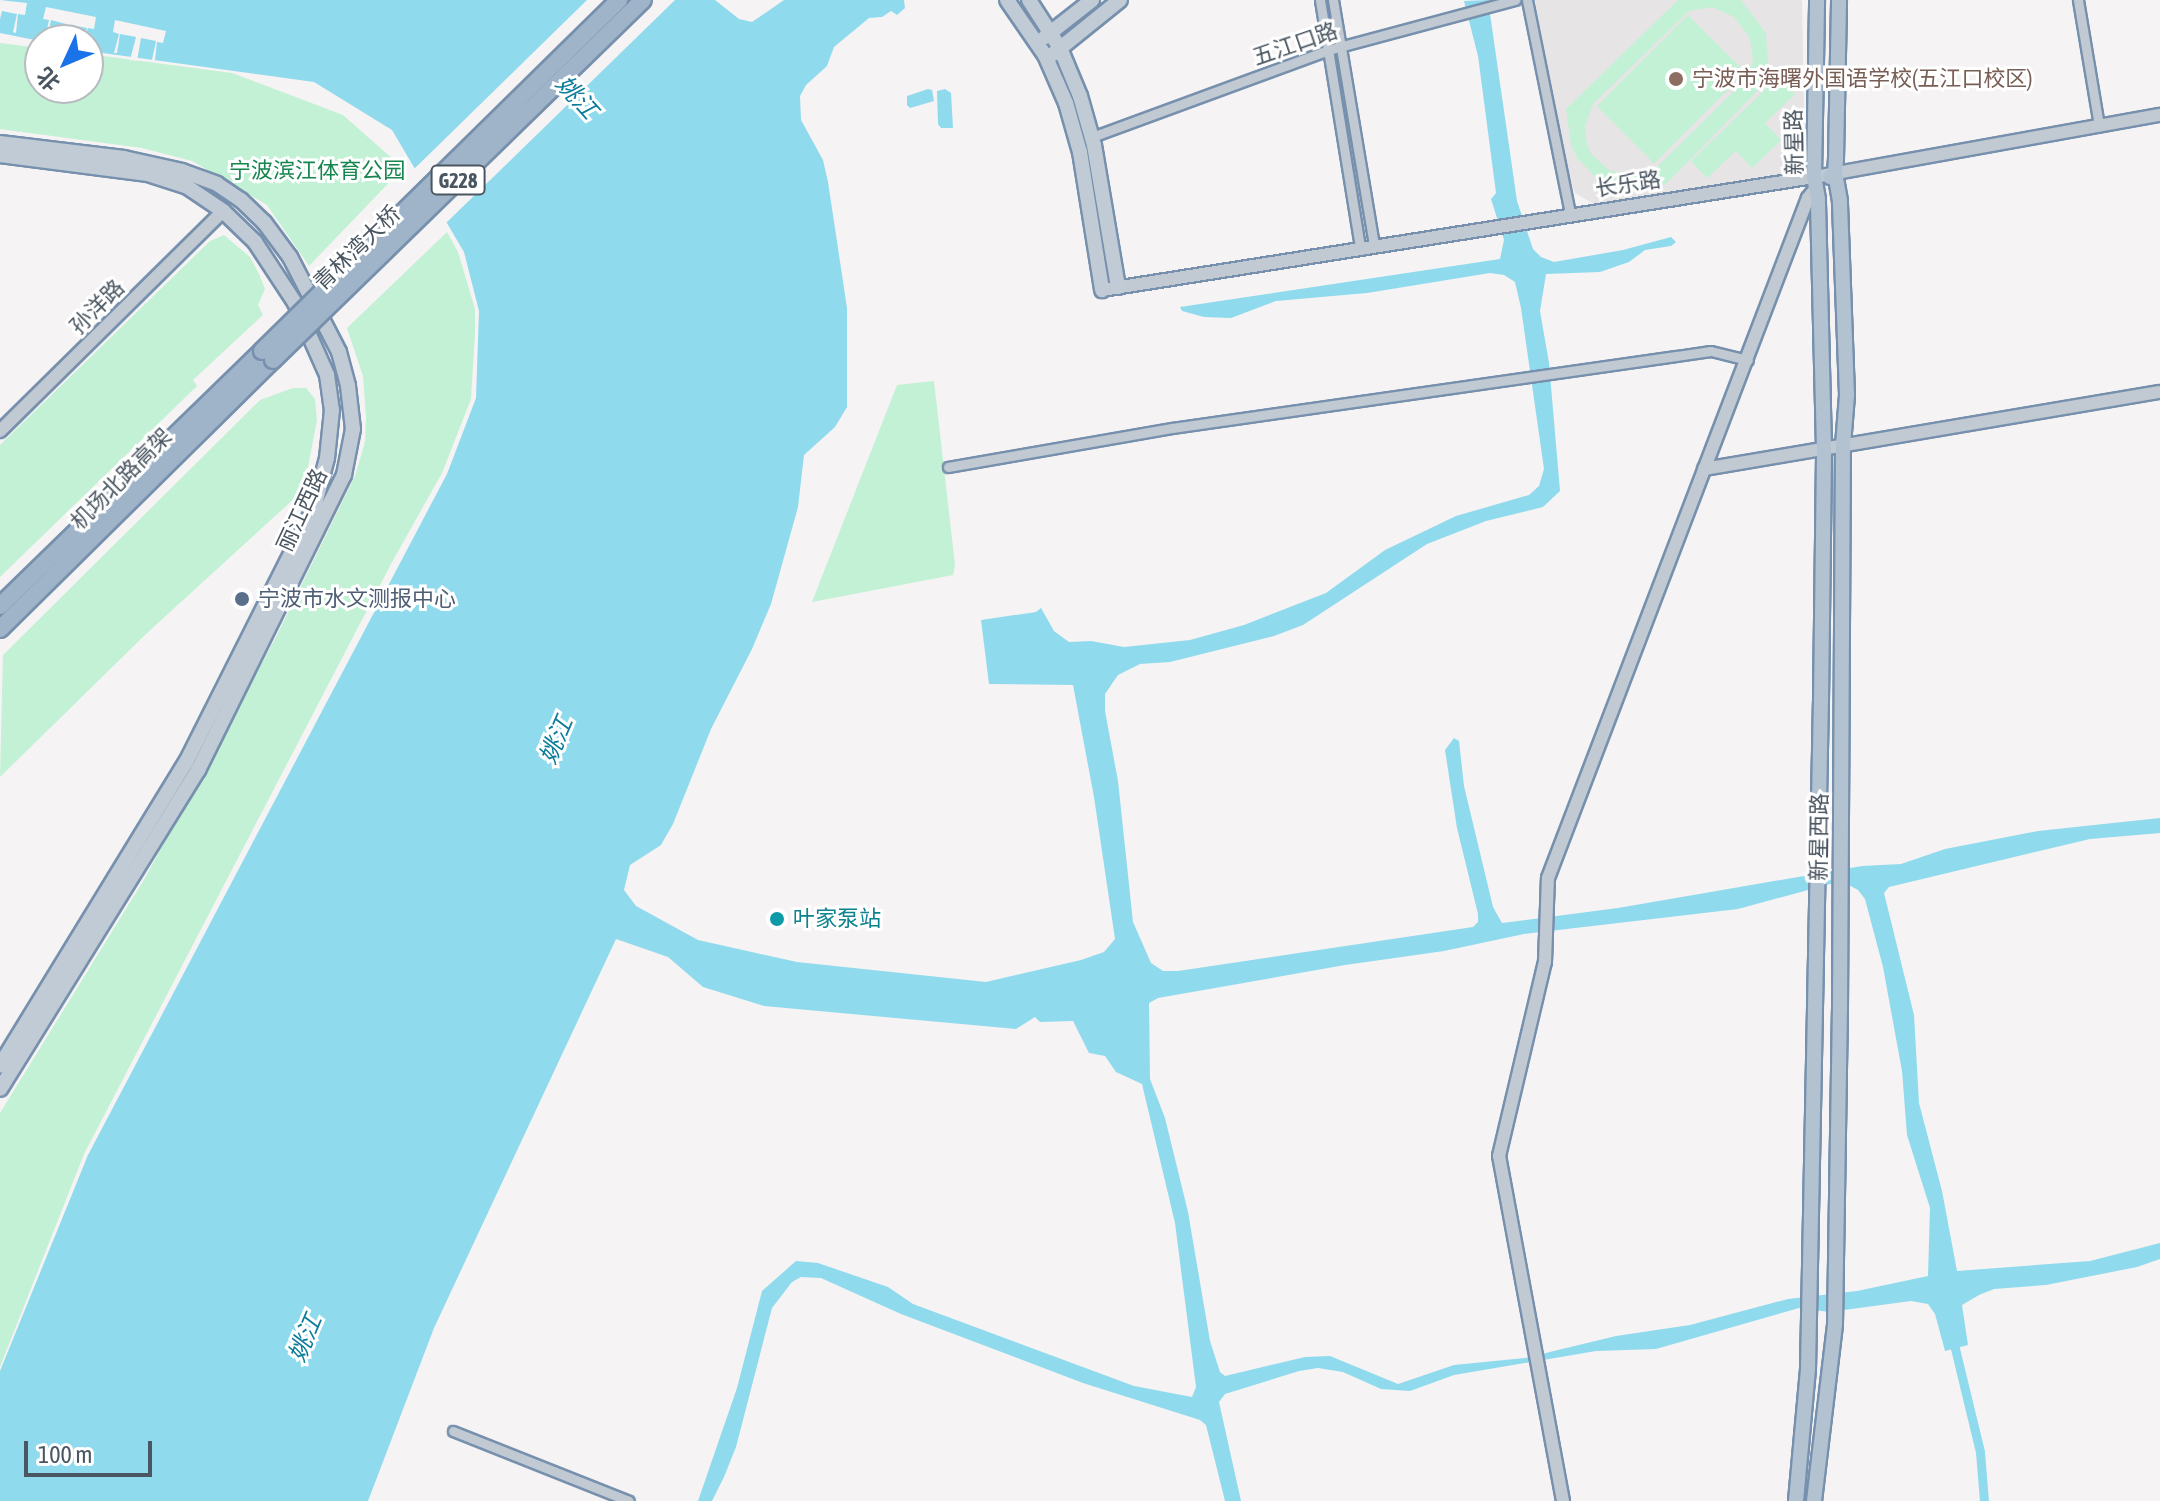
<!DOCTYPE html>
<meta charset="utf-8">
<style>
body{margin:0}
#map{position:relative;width:2160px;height:1501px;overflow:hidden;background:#f5f3f3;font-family:"Asap Condensed","Noto Sans SC",sans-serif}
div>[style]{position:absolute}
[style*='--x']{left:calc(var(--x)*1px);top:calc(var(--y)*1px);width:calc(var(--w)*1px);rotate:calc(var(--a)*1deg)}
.education>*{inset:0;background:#e6e4e5}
.green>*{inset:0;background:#c3f1d5;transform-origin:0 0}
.water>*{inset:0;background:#90daee}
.pier>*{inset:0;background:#f5f3f3}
.canal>*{height:9px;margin:-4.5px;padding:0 4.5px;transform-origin:4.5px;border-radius:4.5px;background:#90daee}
.roads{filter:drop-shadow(2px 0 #7690ad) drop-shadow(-2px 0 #7690ad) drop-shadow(0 2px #7690ad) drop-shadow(0 -2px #7690ad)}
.minor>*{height:9px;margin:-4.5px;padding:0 4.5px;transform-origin:4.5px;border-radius:4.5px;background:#c1cad2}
.tertiary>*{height:12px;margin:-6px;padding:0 6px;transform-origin:6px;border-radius:6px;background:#c1cad2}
.secondary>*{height:14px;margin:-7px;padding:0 7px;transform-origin:7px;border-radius:7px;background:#c1cbd6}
.primary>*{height:14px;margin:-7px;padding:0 7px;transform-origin:7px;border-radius:7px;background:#b3c2d1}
.trunk>*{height:16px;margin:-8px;padding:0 8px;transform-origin:8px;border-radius:8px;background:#9fb4c9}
.bridges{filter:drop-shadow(2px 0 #7690ad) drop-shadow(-2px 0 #7690ad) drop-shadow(0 2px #7690ad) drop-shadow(0 -2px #7690ad)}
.trunk-bridge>*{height:16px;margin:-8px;padding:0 8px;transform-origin:8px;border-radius:8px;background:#9fb4c9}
.dots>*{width:22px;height:22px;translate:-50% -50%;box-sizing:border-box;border:4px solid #fff;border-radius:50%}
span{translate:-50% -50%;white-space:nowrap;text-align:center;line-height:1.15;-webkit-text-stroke:6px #fff;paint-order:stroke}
.shield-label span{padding:2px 6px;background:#fff;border:2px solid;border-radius:6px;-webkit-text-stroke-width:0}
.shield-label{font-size:20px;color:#4a5661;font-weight:700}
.street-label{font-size:22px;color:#4a5661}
.education-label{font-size:22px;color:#785e54}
.left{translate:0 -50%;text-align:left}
.park-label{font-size:22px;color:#17864f}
.service-label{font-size:22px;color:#4e5e75}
.culture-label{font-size:22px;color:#0d838f}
.water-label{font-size:24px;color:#0c7c9b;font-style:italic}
.north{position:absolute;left:24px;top:24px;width:80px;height:80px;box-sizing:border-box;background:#fff;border:2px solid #b7bbc0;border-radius:50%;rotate:226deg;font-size:22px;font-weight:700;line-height:32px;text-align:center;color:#4a5661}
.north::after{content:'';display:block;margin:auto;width:28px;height:36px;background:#1a73e8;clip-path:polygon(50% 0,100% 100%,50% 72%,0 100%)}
.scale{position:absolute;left:24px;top:1441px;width:128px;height:36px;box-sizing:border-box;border:4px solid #4a5661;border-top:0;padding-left:10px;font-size:24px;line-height:28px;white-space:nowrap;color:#4a5661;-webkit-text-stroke:6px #fff;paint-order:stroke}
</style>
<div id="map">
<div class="education">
<i style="clip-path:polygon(1535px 0,1802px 0,1805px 159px,1786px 175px,1594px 204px,1575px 193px,1564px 163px)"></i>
</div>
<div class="green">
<i style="clip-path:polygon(evenodd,1678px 0,1741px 0,1766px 33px,1768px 63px,1765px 77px,1759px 89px,1666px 184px,1619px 190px,1601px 183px,1578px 159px,1571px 145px,1566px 109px,1678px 0,1712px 7px,1734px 17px,1750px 38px,1753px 61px,1743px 82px,1655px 169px,1640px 175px,1610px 171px,1591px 154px,1586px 140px,1585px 126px,1593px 104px,1689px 11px,1712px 7px)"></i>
<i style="left:1688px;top:15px;width:81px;height:129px;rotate:45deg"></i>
<i style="clip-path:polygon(0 43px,40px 48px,40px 88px,88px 88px,88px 54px,232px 73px,343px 115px,403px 168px,309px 266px,267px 205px,192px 161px,142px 148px,0 129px)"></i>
<i style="clip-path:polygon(1778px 77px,1795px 94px,1765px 123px,1781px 140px,1752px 168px,1736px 151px,1707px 178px,1691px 161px)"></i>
<i style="clip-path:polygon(447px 232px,458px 252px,475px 309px,475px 333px,471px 399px,442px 473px,391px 564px,84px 1154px,0 1367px,0 1113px,145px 878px,276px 637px,355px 476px,365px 442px,366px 418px,363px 376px,347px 328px)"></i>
<i style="clip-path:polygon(224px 235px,250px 257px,259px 274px,265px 289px,258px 305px,263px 315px,193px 380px,197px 386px,0 577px,0 445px,210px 241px)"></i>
<i style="clip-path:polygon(934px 381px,955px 565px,953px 575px,812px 602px,897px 385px)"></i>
<i style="clip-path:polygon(293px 388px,306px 388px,315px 399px,317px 420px,305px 483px,297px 496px,147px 633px,0 777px,3px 655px,260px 400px)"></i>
</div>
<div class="water">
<i style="clip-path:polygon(evenodd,0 0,715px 0,739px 19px,752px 22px,784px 0,904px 0,905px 8px,897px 15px,891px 11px,882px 17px,869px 18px,834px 47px,827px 66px,806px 85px,800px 96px,801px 120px,823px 160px,828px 182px,847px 308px,847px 407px,835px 427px,804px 455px,798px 507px,771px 604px,752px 649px,711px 729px,673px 824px,661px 845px,630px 865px,624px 890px,636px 906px,698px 940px,797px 962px,986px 982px,1081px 960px,1104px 952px,1115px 939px,1094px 797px,1073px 685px,989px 684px,981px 620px,1036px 612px,1041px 608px,1054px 631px,1069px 642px,1091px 641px,1124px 647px,1190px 640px,1244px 625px,1326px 593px,1385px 550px,1456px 516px,1529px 495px,1539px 486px,1544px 469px,1521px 308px,1515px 282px,1504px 275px,1490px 273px,1367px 293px,1276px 301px,1231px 318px,1204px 317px,1182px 311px,1180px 307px,1500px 259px,1504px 240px,1491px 199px,1496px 193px,1478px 56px,1464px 1px,1488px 0,1517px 201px,1533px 249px,1541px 257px,1554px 262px,1623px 250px,1671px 237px,1676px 242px,1671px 246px,1645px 250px,1629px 262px,1600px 272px,1546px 274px,1540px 311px,1549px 363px,1560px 491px,1543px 507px,1486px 521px,1427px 544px,1303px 625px,1274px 636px,1170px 662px,1140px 664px,1118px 675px,1105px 694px,1105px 711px,1118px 781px,1133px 922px,1151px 963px,1163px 971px,1178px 971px,1473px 927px,1478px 922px,1478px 914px,1457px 828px,1445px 750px,1454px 738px,1459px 741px,1464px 786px,1493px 907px,1502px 923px,1618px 908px,1862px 866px,1901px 864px,1945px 849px,2038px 831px,2160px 818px,2160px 833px,2090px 839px,1889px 887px,1884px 893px,1914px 1015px,1919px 1103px,1942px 1191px,1957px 1271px,2090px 1261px,2160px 1243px,2160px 1259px,2137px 1267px,2046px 1285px,1994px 1289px,1979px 1295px,1962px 1305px,1968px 1345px,1945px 1351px,1935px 1314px,1928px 1304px,1911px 1301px,1829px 1312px,1799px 1308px,1656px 1349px,1596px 1351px,1454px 1375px,1410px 1391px,1381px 1389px,1343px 1372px,1318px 1368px,1299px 1371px,1225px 1394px,1219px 1402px,1241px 1501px,1225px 1501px,1206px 1425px,1200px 1420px,1083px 1383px,901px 1314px,821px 1278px,801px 1277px,792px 1282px,772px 1308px,736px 1447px,724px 1477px,712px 1501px,698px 1501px,737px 1388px,762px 1291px,796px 1261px,818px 1263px,888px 1287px,913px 1304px,1134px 1386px,1192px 1397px,1196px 1387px,1175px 1223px,1142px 1084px,1116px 1072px,1105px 1056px,1089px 1053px,1073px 1021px,1040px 1022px,1035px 1017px,1016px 1029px,764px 1006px,703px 987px,668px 957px,616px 939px,434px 1328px,368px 1501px,0 1501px,0 1371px,88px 1155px,447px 474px,476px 398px,479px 311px,464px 252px,392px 130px,314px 82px,88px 51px,88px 40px,40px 41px,0 33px,0 0,1830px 884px,1847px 884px,1858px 890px,1865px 899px,1883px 967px,1902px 1071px,1907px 1135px,1930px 1208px,1928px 1276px,1857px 1291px,1788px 1299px,1690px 1325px,1616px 1336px,1525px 1358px,1454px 1365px,1398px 1384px,1330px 1356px,1305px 1357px,1225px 1376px,1220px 1372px,1210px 1341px,1188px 1212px,1165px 1118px,1150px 1079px,1149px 1003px,1158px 998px,1345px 965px,1444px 951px,1524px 934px,1738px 909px,1830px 884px)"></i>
<i style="clip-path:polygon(928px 89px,932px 90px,934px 101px,910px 108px,907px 105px,907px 96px)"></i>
<i style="clip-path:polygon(945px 89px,951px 93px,953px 128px,941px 128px,938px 124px,937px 91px)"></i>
</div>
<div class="pier">
<i style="clip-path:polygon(0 0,27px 3px,25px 15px,18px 14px,16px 33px,13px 32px,17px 14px,2px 11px,0 19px)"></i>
<i style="clip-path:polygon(587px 0,675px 0,444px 225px,412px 171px)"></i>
<i style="clip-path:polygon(46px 7px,96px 17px,94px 29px,88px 28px,84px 40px,87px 28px,71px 25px,68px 40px,61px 40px,66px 24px,51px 20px,47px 40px,45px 39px,49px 20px,43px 19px)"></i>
<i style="clip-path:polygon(115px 20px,166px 31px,163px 43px,157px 42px,155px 60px,152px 60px,156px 41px,141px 38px,137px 61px,130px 60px,136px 37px,120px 34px,117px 53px,114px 53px,119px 34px,113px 32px)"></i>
</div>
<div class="canal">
<i style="--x:1952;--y:1336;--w:119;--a:76.4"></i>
<i style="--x:1980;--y:1452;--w:49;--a:85.3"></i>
</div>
<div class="roads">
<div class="minor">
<i style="--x:1320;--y:0;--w:250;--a:80.8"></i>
<i style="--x:1333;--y:0;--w:248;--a:80.5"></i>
<i style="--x:1527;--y:0;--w:217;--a:78.6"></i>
<i style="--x:2078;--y:0;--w:128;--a:80.5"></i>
<i style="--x:1092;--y:137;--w:252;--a:-20.2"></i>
<i style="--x:1328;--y:50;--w:194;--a:-15"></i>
<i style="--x:948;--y:467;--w:227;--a:-9.9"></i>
<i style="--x:1172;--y:428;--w:544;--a:-8.13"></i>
<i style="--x:1711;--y:351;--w:38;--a:14"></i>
<i style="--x:453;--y:1431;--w:189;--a:21.7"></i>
</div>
<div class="tertiary">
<i style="--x:1102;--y:290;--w:721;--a:-9.02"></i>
<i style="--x:1814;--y:177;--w:352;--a:-10.2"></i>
<i style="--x:0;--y:431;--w:313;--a:-44.6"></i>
<i style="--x:1704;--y:469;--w:462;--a:-9.6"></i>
<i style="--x:1563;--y:1501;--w:351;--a:-100.5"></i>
<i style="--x:1499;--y:1156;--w:199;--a:-76.7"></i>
<i style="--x:1545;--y:962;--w:84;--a:-88"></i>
<i style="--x:1548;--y:878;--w:728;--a:-69.08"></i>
<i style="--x:1808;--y:198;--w:14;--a:-51"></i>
</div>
<div class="secondary">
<i style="--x:1007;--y:0;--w:67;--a:55.4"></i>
<i style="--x:1045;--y:55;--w:52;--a:66.4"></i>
<i style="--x:1066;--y:103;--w:51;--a:74.1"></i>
<i style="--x:1080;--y:152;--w:140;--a:80.9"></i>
<i style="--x:1029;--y:0;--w:57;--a:57.1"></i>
<i style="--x:1060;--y:48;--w:52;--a:67.4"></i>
<i style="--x:1080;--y:96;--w:51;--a:74.1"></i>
<i style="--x:1094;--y:145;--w:144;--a:80.4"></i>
<i style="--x:1045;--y:37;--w:60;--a:-38.2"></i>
<i style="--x:1053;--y:54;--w:86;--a:-38.9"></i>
<i style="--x:0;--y:143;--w:125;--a:6.9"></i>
<i style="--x:124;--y:158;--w:59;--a:12.6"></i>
<i style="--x:182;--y:171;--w:37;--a:20"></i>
<i style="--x:217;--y:184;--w:29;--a:34"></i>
<i style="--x:241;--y:200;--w:32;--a:44"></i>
<i style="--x:264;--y:222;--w:44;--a:53.4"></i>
<i style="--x:290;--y:257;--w:107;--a:62.7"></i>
<i style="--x:339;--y:352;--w:35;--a:75"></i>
<i style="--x:348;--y:386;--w:43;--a:83.4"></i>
<i style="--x:353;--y:429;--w:47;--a:101.1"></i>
<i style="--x:344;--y:475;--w:329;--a:116.3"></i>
<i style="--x:198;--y:770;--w:375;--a:121.8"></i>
<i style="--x:0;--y:155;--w:149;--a:7.3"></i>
<i style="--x:148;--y:174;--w:40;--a:18"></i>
<i style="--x:186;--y:186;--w:45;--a:34"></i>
<i style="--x:223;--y:211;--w:45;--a:44.1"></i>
<i style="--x:255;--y:242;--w:73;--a:56.7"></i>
<i style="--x:295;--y:303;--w:79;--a:66"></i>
<i style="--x:327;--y:375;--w:35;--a:82"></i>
<i style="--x:332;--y:410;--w:48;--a:95.9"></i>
<i style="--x:327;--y:458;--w:52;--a:104.6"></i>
<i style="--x:314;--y:508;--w:284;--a:116.7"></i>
<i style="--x:186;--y:762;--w:356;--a:121.5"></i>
</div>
<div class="primary">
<i style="--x:1830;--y:177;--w:6;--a:-39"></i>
<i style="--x:1835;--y:173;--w:14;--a:-86"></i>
<i style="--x:1836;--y:159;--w:159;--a:-88.9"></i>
<i style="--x:1796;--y:1501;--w:133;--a:-84.8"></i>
<i style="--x:1808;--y:1369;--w:668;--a:-88.89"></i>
<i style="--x:1821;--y:701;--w:253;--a:-89.3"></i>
<i style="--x:1824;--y:448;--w:249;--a:-91.4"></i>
<i style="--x:1818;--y:199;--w:22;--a:-100"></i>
<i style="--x:1814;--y:177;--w:177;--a:-89"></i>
<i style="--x:1814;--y:1501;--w:178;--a:-83.2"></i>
<i style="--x:1835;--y:1324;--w:314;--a:-89.1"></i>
<i style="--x:1840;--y:1010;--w:565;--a:-89.7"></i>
<i style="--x:1843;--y:445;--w:50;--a:-85.4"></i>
<i style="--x:1847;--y:395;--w:194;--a:-92.1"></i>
<i style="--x:1840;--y:201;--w:28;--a:-100"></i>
</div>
<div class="trunk">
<i style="--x:0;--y:606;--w:366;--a:-44.2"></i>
<i style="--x:0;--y:629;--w:383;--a:-44.6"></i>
</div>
</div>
<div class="bridges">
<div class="trunk-bridge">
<i style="--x:262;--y:351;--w:501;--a:-44.51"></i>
<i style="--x:273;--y:360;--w:516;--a:-44.22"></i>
</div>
</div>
<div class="dots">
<i style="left:1676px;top:79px;background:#8d6e63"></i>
<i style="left:242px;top:599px;background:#5c6f8a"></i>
<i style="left:777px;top:919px;background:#0f9aa8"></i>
</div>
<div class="shield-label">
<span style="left:458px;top:180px">G228</span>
</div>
<div class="street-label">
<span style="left:1295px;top:44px;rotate:-19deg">五江口路</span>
<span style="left:1794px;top:142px;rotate:-91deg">新星路</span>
<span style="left:1628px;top:184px;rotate:-9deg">长乐路</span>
<span style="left:357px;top:248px;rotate:-44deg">青林湾大桥</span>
<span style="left:97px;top:307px;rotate:-45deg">孙洋路</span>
<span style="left:121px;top:479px;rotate:-45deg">机场北路高架</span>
<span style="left:302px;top:510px;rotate:-65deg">丽江西路</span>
<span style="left:1819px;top:837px;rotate:-89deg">新星西路</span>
</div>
<div class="education-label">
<span class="left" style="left:1692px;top:79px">宁波市海曙外国语学校(五江口校区)</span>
</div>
<div class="park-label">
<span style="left:317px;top:171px">宁波滨江体育公园</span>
</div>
<div class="service-label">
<span class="left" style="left:258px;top:599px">宁波市水文测报中心</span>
</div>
<div class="culture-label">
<span class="left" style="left:793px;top:919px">叶家泵站</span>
</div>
<div class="water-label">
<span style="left:577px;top:97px;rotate:48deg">姚江</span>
<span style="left:556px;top:740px;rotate:-67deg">姚江</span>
<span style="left:305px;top:1338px;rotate:-67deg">姚江</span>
</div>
<div class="north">北</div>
<div class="scale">100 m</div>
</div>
